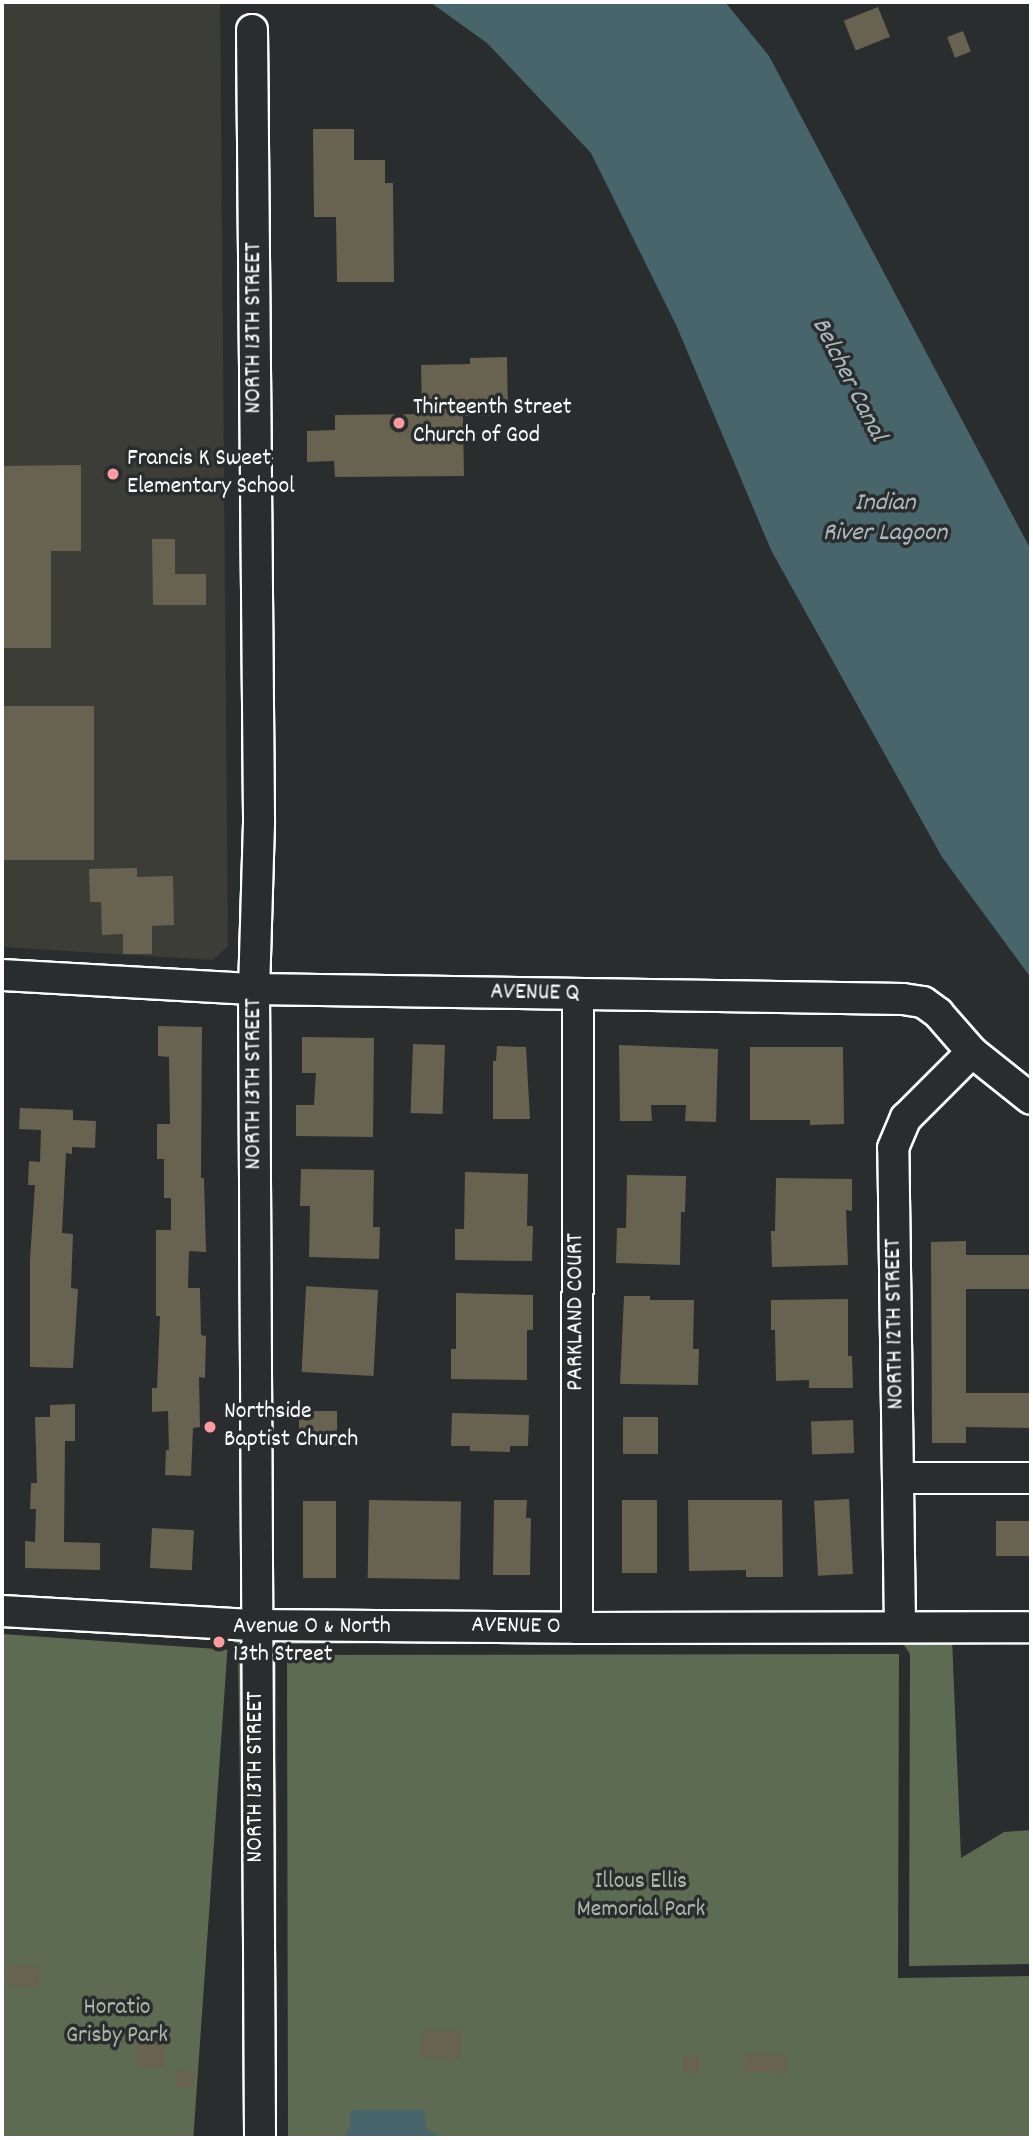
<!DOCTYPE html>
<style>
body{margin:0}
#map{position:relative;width:1033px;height:2140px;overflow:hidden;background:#2a2d2e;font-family:Dekko,sans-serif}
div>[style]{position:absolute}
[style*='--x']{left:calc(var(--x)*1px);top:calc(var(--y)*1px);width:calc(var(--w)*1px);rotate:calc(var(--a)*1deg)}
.built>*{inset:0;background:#3d3d38}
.green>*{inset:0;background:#5e6b53;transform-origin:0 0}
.water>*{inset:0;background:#48656c}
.building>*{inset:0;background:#686251;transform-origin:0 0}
.roads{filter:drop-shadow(2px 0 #fff) drop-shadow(-2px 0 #fff) drop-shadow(0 2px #fff) drop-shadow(0 -2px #fff)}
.minor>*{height:30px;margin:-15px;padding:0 15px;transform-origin:15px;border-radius:15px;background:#2a2d2e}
.dots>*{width:19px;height:19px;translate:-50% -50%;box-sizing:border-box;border:4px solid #2a2d2e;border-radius:50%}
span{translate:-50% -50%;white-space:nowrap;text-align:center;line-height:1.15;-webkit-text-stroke:7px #2a2d2e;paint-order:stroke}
.street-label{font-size:24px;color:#fff}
.poi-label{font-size:24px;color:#fff}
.left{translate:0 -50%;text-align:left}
.park-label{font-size:24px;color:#aeb5a9}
.water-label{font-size:26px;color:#adbabd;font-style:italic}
.frame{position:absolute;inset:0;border:4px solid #fff;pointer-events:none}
</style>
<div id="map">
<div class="built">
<i style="clip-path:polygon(2px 2px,220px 2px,228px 946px,213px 960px,2px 947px)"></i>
</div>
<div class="green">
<i style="left:2px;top:1634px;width:226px;height:504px;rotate:4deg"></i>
<i style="clip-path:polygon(228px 1637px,245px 1637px,249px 2138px,245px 2138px,238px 1646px)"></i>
<i style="clip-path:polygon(267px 1637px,952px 1638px,961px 1858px,1004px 1832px,1031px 1830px,1031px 1964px,909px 1966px,910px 1654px,902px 1642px,283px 1644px,276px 1655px,277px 2138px,271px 2138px)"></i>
<i style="clip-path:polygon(899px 1654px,898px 1978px,1031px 1976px,1031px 2138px,288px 2138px,287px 1655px)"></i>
</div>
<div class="water">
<i style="clip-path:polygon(430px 2px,725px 2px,769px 56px,1031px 550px,1031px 978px,942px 857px,771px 550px,677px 327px,591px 153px,487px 43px)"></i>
<i style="clip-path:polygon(354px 2110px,424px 2110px,426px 2129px,445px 2138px,344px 2138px,350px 2127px,350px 2112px)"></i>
</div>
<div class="building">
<i style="left:878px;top:7px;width:32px;height:37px;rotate:68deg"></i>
<i style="left:963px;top:31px;width:22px;height:17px;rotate:69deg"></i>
<i style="clip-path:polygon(313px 129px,354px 129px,354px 160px,385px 160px,385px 183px,393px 183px,394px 282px,337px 282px,336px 217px,314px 217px)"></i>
<i style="clip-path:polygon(507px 357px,508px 415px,463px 416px,464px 476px,335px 477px,334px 461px,307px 462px,307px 431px,335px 430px,335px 415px,422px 414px,421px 365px,470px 364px,470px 358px)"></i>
<i style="clip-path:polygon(81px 465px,81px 551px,51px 551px,51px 648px,2px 648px,2px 466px)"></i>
<i style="clip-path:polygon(152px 539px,175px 539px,175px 574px,206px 574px,206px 605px,153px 605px)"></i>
<i style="left:94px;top:706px;width:154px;height:92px;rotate:90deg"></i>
<i style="clip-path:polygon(137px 868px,137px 877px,173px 876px,174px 925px,152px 926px,152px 954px,123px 954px,123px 934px,102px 935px,101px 902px,90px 902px,89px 869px)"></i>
<i style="clip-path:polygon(158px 1026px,202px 1027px,201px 1178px,204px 1178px,206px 1252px,189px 1251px,188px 1288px,200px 1288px,201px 1335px,206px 1336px,205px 1378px,199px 1377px,200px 1427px,193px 1428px,191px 1476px,165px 1475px,166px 1450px,169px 1450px,168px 1411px,152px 1412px,152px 1388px,157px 1388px,160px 1316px,156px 1316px,156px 1230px,171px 1230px,171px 1198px,164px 1198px,164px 1159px,157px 1159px,157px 1124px,170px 1124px,169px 1057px,158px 1056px)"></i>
<i style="clip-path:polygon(302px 1037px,374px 1038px,373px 1137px,296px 1136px,296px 1105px,314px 1105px,316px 1073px,302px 1073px)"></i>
<i style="left:413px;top:1044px;width:32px;height:69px;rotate:2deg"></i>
<i style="clip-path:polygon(619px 1045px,718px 1049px,716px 1122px,685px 1121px,686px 1105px,651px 1105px,652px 1121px,620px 1121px)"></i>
<i style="clip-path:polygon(497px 1046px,526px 1047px,530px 1119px,493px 1119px,493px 1061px,496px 1061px)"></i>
<i style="clip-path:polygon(750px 1047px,843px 1047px,844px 1124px,810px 1125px,810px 1120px,750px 1120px)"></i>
<i style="clip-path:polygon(20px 1108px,73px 1110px,73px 1120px,96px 1121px,95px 1148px,72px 1147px,72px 1154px,66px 1153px,62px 1233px,73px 1234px,71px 1288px,78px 1289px,73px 1368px,30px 1367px,30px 1259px,35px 1185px,28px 1185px,29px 1161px,40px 1162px,41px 1130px,19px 1129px)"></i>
<i style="clip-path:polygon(301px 1169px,374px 1170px,373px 1227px,380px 1227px,379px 1259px,309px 1257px,310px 1206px,300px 1206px)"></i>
<i style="clip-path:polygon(465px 1172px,528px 1174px,527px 1226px,533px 1226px,532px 1261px,455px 1260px,455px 1229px,464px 1229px)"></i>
<i style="clip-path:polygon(627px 1175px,686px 1176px,685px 1212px,681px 1212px,680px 1265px,616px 1263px,617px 1228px,626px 1228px)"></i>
<i style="clip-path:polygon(776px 1178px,852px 1179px,852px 1211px,846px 1210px,848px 1265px,772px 1267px,771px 1231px,775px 1231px)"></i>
<i style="clip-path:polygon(966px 1241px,966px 1255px,1031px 1255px,1031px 1289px,966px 1289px,966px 1393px,1031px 1393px,1031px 1428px,966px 1427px,966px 1443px,932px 1443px,931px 1242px)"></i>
<i style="left:378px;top:1290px;width:86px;height:72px;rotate:93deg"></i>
<i style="clip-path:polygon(456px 1293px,533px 1295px,533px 1330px,527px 1330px,527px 1380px,451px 1379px,451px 1349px,456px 1349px)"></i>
<i style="clip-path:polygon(624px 1296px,650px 1296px,650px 1300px,694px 1300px,693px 1349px,699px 1349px,698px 1385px,620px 1384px)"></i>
<i style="clip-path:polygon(848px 1299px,848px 1356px,852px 1356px,853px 1388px,809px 1388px,809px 1380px,776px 1381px,775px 1330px,771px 1330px,771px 1300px)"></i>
<i style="clip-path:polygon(75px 1404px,75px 1441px,65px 1441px,64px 1542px,100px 1543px,100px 1570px,25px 1568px,25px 1541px,35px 1542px,36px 1509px,30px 1509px,31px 1483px,37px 1483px,35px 1417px,50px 1417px,50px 1405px)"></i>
<i style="left:337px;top:1411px;width:35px;height:38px;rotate:90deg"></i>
<i style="clip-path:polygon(452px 1413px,529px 1415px,528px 1446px,510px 1446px,510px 1452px,470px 1451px,470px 1446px,451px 1446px)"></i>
<i style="left:623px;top:1417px;width:35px;height:37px"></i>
<i style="left:853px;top:1420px;width:33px;height:42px;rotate:88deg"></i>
<i style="left:849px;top:1499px;width:75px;height:35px;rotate:87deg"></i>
<i style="left:369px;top:1500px;width:92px;height:78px;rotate:1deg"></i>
<i style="clip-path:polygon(494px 1500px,527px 1500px,526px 1518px,531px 1518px,530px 1575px,493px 1575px)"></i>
<i style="left:622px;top:1500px;width:35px;height:73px"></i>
<i style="clip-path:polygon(688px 1500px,782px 1500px,783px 1577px,746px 1577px,746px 1570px,689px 1571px)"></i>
<i style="left:303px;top:1501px;width:33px;height:77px"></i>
<i style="left:996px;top:1521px;width:35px;height:35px"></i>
<i style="left:152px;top:1528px;width:42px;height:40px;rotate:3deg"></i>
<i style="left:8px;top:1965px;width:32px;height:20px;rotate:4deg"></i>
<i style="left:421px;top:2030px;width:40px;height:28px;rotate:1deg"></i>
<i style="left:137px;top:2039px;width:28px;height:28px;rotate:2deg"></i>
<i style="left:745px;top:2054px;width:43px;height:18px;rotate:1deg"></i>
<i style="left:682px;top:2056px;width:17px;height:17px"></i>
<i style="left:177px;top:2070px;width:18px;height:17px;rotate:6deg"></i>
</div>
<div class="roads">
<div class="minor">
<i style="--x:252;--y:30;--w:793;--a:89.49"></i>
<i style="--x:259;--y:823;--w:166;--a:91.7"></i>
<i style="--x:254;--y:989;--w:1149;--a:89.7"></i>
<i style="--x:2;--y:975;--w:252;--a:3.2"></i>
<i style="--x:254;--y:989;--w:649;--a:0.88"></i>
<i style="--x:903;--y:999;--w:20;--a:9"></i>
<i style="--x:923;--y:1002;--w:19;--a:36"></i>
<i style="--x:938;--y:1013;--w:52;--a:48.9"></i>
<i style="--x:972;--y:1052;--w:75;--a:38.5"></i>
<i style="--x:898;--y:1478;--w:133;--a:0"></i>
<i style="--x:2;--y:1611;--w:254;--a:3.2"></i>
<i style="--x:256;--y:1625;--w:321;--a:0.5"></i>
<i style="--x:577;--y:1628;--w:454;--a:-0.1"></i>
<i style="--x:900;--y:1626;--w:478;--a:-90.8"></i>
<i style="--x:893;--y:1148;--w:33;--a:-67"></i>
<i style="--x:906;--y:1118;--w:93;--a:-45"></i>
<i style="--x:577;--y:1628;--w:633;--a:-89.91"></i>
</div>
</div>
<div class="dots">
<i style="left:399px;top:423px;background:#ff9aa2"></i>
<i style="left:113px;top:474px;background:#ff9aa2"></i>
<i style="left:210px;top:1427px;background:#ff9aa2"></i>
<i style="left:219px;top:1642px;background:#ff9aa2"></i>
</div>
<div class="street-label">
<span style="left:255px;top:328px;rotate:-90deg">NORTH 13TH STREET</span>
<span style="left:535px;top:994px;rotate:1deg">AVENUE Q</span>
<span style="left:255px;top:1084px;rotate:-90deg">NORTH 13TH STREET</span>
<span style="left:577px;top:1312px;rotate:-90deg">PARKLAND COURT</span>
<span style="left:896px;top:1324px;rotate:-91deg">NORTH 12TH STREET</span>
<span style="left:516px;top:1627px;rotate:1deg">AVENUE O</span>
<span style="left:257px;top:1777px;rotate:-90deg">NORTH 13TH STREET</span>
</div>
<div class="poi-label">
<span class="left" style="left:413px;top:423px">Thirteenth Street<br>Church of God</span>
<span class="left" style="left:127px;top:474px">Francis K Sweet<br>Elementary School</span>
<span class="left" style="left:224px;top:1427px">Northside<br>Baptist Church</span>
<span class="left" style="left:233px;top:1642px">Avenue O &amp; North<br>13th Street</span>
</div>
<div class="park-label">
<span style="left:641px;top:1897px">Illous Ellis<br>Memorial Park</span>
<span style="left:117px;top:2023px">Horatio<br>Grisby Park</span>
</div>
<div class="water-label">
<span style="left:848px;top:380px;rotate:63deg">Belcher Canal</span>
<span style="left:885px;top:519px">Indian<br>River Lagoon</span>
</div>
<div class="frame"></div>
</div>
